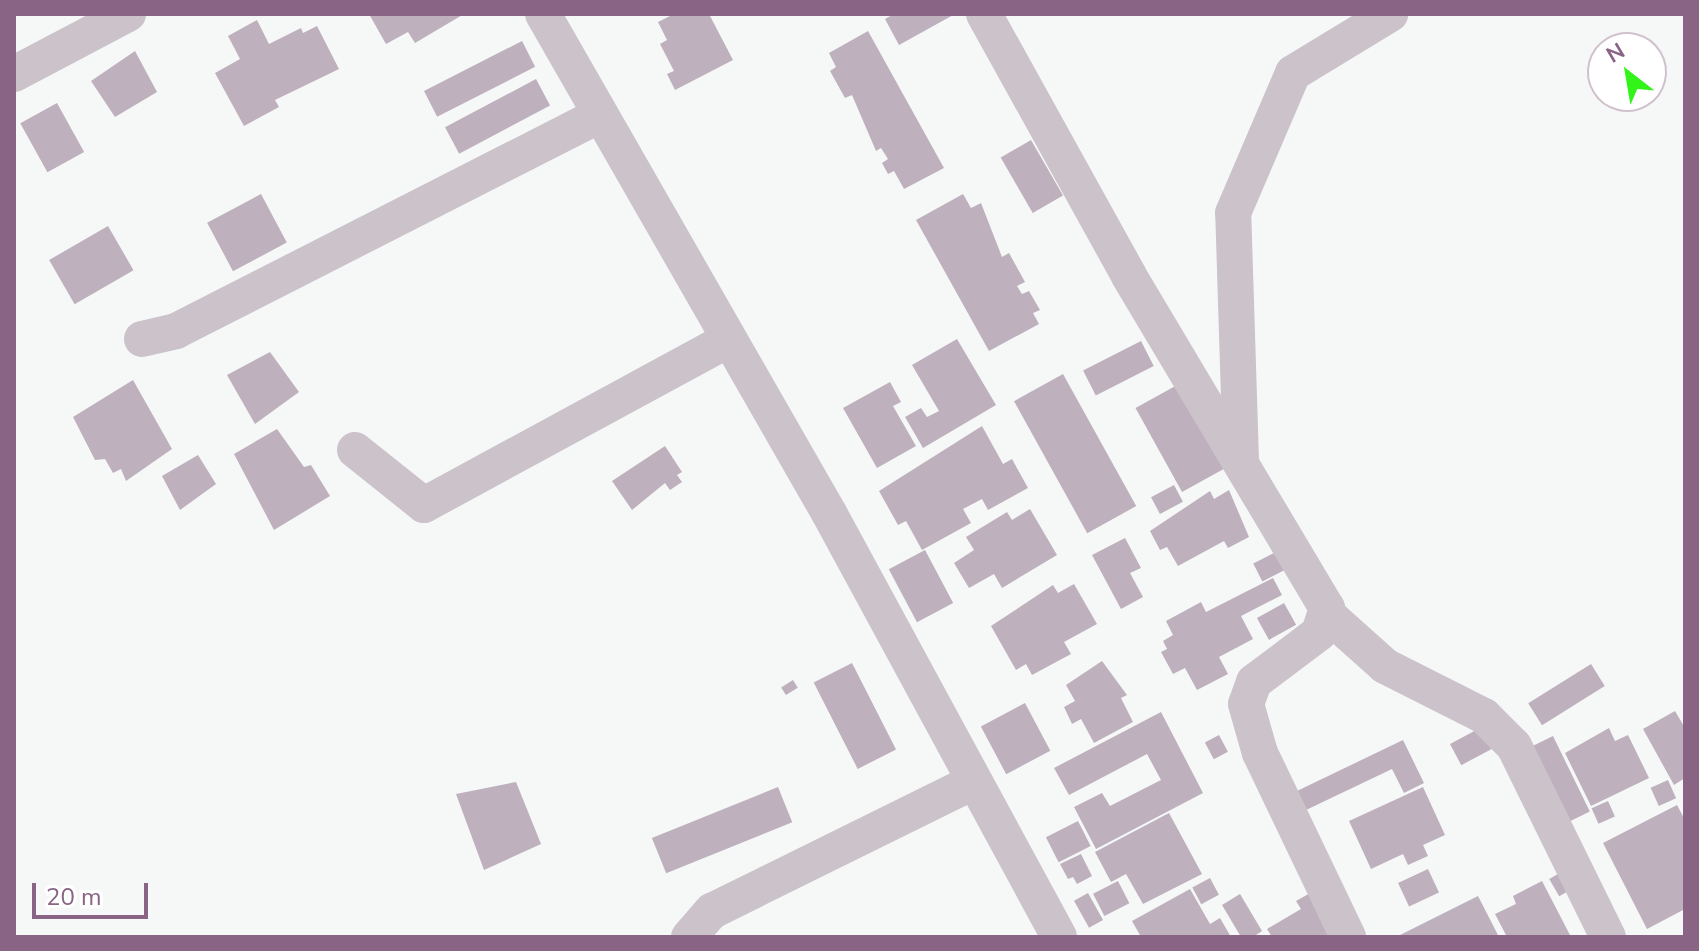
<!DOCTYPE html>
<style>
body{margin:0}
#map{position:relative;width:1699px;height:951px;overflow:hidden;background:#f5f8f7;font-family:"Nunito Sans",sans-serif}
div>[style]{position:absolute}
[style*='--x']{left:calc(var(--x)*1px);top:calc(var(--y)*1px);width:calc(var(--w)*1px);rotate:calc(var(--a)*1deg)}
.building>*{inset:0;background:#beb0bd;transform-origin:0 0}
.street>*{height:36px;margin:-18px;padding:0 18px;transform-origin:18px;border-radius:18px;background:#cbc2ca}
span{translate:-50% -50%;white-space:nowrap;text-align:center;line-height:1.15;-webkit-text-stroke:8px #fff;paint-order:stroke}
.frame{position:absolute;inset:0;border:16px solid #896485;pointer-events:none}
.north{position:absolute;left:1587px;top:32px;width:80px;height:80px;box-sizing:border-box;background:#fff;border:2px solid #d0c1ce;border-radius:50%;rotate:329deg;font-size:22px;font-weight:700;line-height:32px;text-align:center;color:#896485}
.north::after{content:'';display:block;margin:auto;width:28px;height:36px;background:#32f419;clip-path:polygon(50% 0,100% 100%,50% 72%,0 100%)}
.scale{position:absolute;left:32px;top:883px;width:116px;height:36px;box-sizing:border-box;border:4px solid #896485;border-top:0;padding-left:10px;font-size:24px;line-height:28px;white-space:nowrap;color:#896485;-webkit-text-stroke:6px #fff;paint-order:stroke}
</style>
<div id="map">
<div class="building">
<i style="clip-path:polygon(369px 14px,464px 14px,415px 43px,408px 32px,386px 44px)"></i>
<i style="clip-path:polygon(674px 14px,709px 14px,733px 60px,675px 90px,667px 74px,674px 71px,660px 44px,667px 40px,658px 22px)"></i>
<i style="clip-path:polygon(894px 14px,955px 14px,899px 45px,885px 19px)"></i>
<i style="clip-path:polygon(257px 20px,269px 44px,301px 28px,303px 33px,317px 26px,339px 69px,275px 100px,279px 107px,244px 126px,215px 73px,240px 59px,228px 36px)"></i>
<i style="clip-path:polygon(868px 31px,944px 168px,904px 189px,894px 171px,888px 174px,882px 163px,888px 159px,881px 148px,876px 151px,852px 95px,845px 98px,830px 71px,836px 67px,829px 53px)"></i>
<i style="left:522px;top:41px;width:29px;height:110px;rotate:63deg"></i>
<i style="clip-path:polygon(135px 51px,157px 92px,115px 117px,91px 81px)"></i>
<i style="left:536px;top:79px;width:30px;height:103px;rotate:62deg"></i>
<i style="left:57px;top:103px;width:56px;height:42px;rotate:61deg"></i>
<i style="left:1031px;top:140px;width:64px;height:35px;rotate:60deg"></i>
<i style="left:261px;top:194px;width:55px;height:61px;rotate:62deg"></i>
<i style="clip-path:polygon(963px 194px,971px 208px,981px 203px,1002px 257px,1009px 253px,1025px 282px,1017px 286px,1022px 294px,1029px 291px,1040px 310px,1033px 313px,1039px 324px,989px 351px,916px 220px)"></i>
<i style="left:108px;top:226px;width:51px;height:68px;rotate:60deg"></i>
<i style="clip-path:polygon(957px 339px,996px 405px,923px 448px,905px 417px,921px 408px,927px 417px,939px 411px,912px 365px)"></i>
<i style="left:1141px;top:341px;width:28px;height:65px;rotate:63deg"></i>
<i style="clip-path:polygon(270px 352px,299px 392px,255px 424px,227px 375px)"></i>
<i style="left:1063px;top:374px;width:151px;height:56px;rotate:61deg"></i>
<i style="left:1188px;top:379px;width:96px;height:60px;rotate:61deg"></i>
<i style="clip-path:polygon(133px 380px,172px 449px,126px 481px,121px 469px,113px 473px,105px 459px,95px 460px,73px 417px)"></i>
<i style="clip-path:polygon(890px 382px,901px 402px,893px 406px,916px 446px,877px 468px,843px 408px)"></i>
<i style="clip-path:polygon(982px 426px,1003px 464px,1012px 459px,1028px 488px,988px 510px,982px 499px,963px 509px,971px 523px,922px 550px,906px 521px,898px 525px,879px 491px)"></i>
<i style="clip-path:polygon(277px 429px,304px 467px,311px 465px,330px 496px,274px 530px,234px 454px)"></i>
<i style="clip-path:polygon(665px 446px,682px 472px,677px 475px,682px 482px,670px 490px,665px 483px,632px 510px,612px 481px)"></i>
<i style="clip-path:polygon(198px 455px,216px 484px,180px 510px,162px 476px)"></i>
<i style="left:1174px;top:485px;width:19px;height:26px;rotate:62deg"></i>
<i style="clip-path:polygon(1229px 490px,1249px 537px,1228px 548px,1224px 541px,1178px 566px,1167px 547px,1160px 550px,1150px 531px,1210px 491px,1214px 499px)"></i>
<i style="clip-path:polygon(1030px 509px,1057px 555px,1002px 588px,994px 574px,969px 588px,954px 563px,974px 550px,966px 537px,1007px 512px,1012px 520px)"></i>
<i style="clip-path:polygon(1125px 538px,1141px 568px,1130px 573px,1143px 597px,1121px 609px,1092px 555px)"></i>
<i style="left:925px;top:550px;width:60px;height:41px;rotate:62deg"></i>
<i style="left:1280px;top:550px;width:20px;height:30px;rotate:63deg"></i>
<i style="clip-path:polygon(1273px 578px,1282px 595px,1241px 616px,1253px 639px,1219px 657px,1228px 674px,1197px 690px,1185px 668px,1173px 674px,1161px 652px,1167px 649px,1163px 641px,1173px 635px,1166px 621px,1201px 602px,1206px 612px)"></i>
<i style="clip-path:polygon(1074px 584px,1097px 624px,1064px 642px,1071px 654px,1032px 675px,1026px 664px,1016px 670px,991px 626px,1053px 585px,1058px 593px)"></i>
<i style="left:1284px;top:603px;width:25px;height:31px;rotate:61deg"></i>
<i style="clip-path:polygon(1102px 661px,1127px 695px,1121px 698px,1133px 722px,1094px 743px,1081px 719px,1072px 724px,1064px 707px,1075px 701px,1066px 685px)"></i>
<i style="left:852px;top:663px;width:97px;height:43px;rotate:63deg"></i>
<i style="left:1591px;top:664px;width:26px;height:74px;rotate:58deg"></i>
<i style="left:793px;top:680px;width:9px;height:14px;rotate:58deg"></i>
<i style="left:1025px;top:703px;width:54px;height:50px;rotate:62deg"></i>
<i style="clip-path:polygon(1675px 711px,1685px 728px,1685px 778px,1674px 785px,1643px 729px)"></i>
<i style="clip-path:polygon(1161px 712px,1203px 793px,1096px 849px,1074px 807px,1102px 793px,1110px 806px,1161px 780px,1147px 754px,1069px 795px,1054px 768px)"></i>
<i style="left:1480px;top:728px;width:24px;height:34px;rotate:62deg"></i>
<i style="clip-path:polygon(1609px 728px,1615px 741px,1628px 735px,1649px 778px,1591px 806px,1565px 753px)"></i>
<i style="left:1219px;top:735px;width:19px;height:16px;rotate:62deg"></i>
<i style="left:1553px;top:736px;width:84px;height:30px;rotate:64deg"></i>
<i style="clip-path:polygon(1403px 740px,1424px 783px,1404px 793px,1392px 769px,1306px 810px,1297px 791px)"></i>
<i style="left:1668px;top:780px;width:20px;height:19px;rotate:66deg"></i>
<i style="clip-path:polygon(516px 782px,541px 844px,484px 870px,456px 794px)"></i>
<i style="left:778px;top:787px;width:38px;height:136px;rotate:68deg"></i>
<i style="clip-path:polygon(1423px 787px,1445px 835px,1423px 845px,1428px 856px,1408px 865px,1403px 854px,1371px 869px,1349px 821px)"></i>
<i style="left:1608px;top:801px;width:17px;height:18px;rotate:66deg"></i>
<i style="clip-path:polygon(1677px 805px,1685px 820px,1685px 909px,1647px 929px,1603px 843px)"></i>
<i style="clip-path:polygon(1169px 813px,1202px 874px,1143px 904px,1126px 874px,1111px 882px,1095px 852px)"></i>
<i style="left:1078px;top:821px;width:28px;height:36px;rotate:63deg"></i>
<i style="clip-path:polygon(1081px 854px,1092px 876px,1077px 884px,1073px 877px,1068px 879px,1060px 864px)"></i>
<i style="left:1570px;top:867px;width:20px;height:24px;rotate:60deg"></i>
<i style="left:1428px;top:869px;width:26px;height:33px;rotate:65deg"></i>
<i style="left:1210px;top:878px;width:19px;height:20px;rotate:62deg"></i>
<i style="left:1118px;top:881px;width:25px;height:28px;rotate:63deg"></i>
<i style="clip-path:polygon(1542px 881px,1571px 937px,1507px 937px,1495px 914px,1516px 904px,1513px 896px)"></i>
<i style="clip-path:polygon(1190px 889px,1210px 924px,1220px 918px,1231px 937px,1141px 937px,1132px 921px)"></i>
<i style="clip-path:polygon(1312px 892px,1340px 937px,1272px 937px,1267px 929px,1301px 909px,1296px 901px)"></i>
<i style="left:1088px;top:893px;width:31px;height:16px;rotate:61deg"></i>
<i style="clip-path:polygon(1240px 894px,1262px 931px,1253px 937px,1241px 937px,1222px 905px)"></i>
<i style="clip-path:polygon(1478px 896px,1499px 937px,1396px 937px)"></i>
</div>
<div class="street">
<i style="--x:543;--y:14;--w:575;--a:60.18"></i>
<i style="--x:829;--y:513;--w:482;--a:61.5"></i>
<i style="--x:984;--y:14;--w:299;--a:61"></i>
<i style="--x:1129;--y:276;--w:387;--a:59.2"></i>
<i style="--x:1327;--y:608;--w:26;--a:108"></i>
<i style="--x:1319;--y:633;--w:81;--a:143"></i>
<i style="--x:1254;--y:682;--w:23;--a:110"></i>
<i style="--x:1246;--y:704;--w:51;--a:74.1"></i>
<i style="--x:1260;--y:753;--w:204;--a:64.4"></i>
<i style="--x:14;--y:74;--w:129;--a:-27.8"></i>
<i style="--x:142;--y:339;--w:35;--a:-13"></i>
<i style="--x:176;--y:331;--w:476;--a:-27"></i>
<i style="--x:355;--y:450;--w:88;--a:38.6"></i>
<i style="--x:424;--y:505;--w:346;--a:-28.5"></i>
<i style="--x:1241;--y:461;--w:248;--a:-91.8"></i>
<i style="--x:1233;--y:213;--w:152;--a:-66.8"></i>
<i style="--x:1293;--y:73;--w:114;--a:-31.3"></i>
<i style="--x:1328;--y:615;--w:76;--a:41.8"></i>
<i style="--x:1385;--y:666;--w:111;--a:26.8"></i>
<i style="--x:1484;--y:716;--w:42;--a:45"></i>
<i style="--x:1514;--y:746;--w:213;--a:63.8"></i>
<i style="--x:689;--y:937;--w:35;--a:-49"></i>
<i style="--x:712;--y:911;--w:291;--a:-26.3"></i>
</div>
<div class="frame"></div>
<div class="north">N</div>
<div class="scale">20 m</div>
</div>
